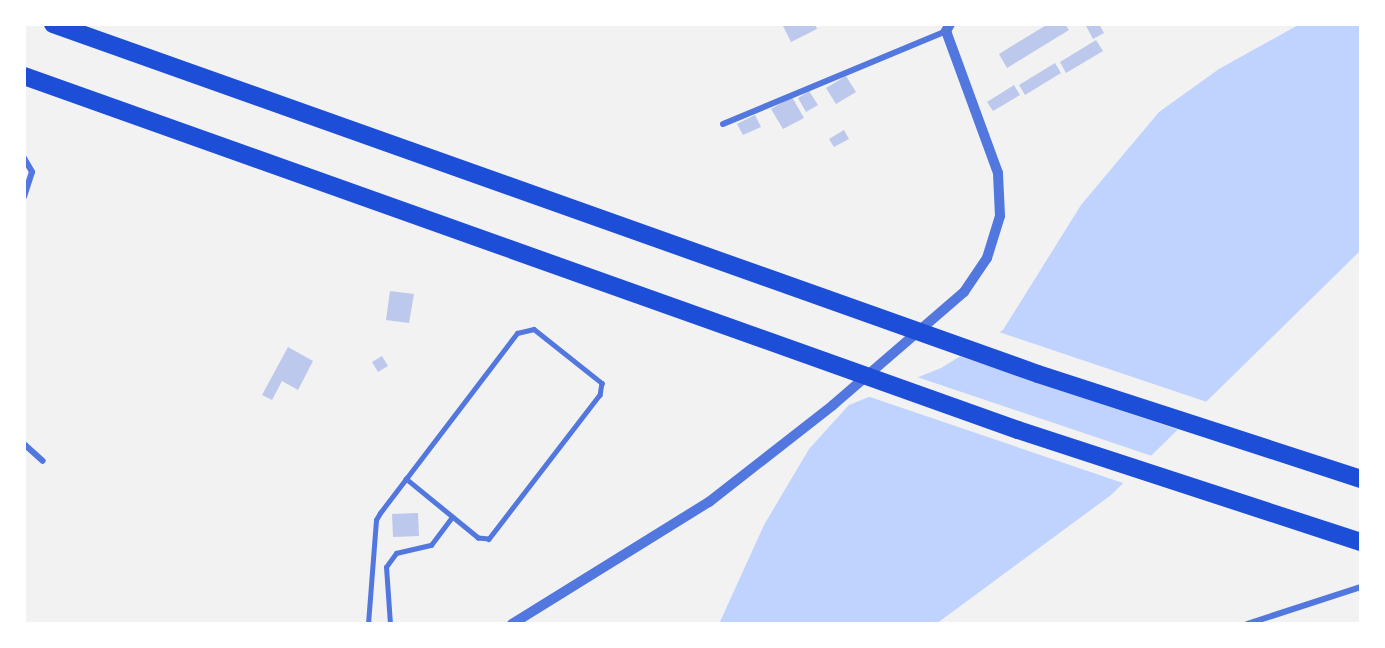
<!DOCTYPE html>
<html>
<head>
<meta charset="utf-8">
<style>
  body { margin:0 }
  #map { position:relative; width:1385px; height:648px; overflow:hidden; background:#f2f2f2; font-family:Overpass,sans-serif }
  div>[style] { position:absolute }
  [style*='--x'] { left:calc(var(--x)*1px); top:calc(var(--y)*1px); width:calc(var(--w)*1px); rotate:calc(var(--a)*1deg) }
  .water>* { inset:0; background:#bfd3fe }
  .pier>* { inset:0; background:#f2f2f2 }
  .building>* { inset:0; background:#bdc9ec }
  .service>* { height:4.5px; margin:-2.25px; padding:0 2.25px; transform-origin:2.25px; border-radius:2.25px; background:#5277de }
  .minor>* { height:6px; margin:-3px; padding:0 3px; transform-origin:3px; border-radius:3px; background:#5277de }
  .tertiary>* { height:10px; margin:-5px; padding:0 5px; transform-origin:5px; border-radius:5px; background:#5277de }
  .motorway>* { height:18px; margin:-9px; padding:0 9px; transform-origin:9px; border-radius:9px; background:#1d4ed8 }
  span { translate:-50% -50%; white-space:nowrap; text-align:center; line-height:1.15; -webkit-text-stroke:5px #fff; paint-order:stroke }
  .frame { position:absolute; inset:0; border:26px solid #fff; pointer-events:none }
</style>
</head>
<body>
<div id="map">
  <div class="water">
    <i style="clip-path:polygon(1300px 24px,1361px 24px,1361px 250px,1111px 495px,936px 624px,719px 624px,764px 525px,809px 449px,849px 405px,941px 368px,1003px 330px,1081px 205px,1159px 112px,1219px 69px)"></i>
  </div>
  <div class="pier">
    <i style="clip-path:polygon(996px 331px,1210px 403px,1182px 431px,956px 355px)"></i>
    <i style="clip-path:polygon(914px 376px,1155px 457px,1126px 484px,864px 395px)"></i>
  </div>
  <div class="building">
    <i style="clip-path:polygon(815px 24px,817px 29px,791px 42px,783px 26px)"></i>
    <i style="clip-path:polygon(1048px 24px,1065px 24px,1069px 30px,1007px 68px,999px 54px)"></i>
    <i style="clip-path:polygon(1085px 24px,1099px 24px,1104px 33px,1093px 39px)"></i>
    <i style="clip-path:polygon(1096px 40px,1103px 51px,1066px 73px,1060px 62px)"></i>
    <i style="clip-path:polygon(1055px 63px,1061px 73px,1025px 95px,1019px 85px)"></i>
    <i style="clip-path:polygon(846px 76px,856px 92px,836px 104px,826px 88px)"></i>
    <i style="clip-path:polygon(1014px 85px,1020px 95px,993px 111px,987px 102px)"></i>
    <i style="clip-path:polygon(809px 91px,818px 105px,806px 112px,798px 98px)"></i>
    <i style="clip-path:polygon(792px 97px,804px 118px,783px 129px,771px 109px)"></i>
    <i style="clip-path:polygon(755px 115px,761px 127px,743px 135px,737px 124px)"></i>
    <i style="clip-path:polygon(844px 130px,849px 139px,834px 147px,829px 139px)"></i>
    <i style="clip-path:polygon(390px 291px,414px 294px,409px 323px,386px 320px)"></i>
    <i style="clip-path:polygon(288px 347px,313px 361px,298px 390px,282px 381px,272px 400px,262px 395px)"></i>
    <i style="clip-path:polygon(382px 356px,388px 366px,378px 372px,372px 362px)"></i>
    <i style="clip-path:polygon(418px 513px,419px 536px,393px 537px,392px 514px)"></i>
  </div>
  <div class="service">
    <i style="--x:368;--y:624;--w:104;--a:-85.6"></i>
    <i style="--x:376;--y:520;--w:8;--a:-60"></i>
    <i style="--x:380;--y:513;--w:226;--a:-52.7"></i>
    <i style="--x:517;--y:333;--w:17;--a:-13"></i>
    <i style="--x:534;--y:329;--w:87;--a:38.5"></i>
    <i style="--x:602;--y:383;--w:12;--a:99"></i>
    <i style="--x:600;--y:395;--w:182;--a:127.6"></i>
    <i style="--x:489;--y:539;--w:11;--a:-175"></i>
    <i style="--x:478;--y:538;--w:93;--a:-140.7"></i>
    <i style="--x:390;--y:624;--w:57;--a:-94"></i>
    <i style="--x:386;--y:567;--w:17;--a:-54"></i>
    <i style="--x:396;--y:553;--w:36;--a:-13"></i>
    <i style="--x:431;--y:545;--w:35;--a:-53"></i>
  </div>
  <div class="minor">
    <i style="--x:723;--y:124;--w:242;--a:-22.6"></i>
    <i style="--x:24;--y:158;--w:16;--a:60"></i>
    <i style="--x:32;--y:172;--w:26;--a:108"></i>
    <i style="--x:24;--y:444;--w:25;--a:42"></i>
    <i style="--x:1247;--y:624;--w:120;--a:-18"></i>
  </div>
  <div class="tertiary">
    <i style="--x:512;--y:624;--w:232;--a:-31.8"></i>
    <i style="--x:709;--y:502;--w:157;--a:-38"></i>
    <i style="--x:833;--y:405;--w:173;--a:-40.8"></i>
    <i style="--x:964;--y:292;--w:41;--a:-55.9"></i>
    <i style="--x:987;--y:258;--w:44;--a:-72.8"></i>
    <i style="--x:1000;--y:216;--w:43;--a:-92.7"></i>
    <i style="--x:998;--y:173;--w:151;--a:-110.1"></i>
    <i style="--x:946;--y:31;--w:8;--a:-60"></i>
  </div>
  <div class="motorway">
    <i style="--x:53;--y:24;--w:1045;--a:19.56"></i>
    <i style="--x:1038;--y:374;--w:340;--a:18"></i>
    <i style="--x:24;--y:76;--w:1055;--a:19.6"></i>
    <i style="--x:1018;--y:430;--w:361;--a:18.1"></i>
  </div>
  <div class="frame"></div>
</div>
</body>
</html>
